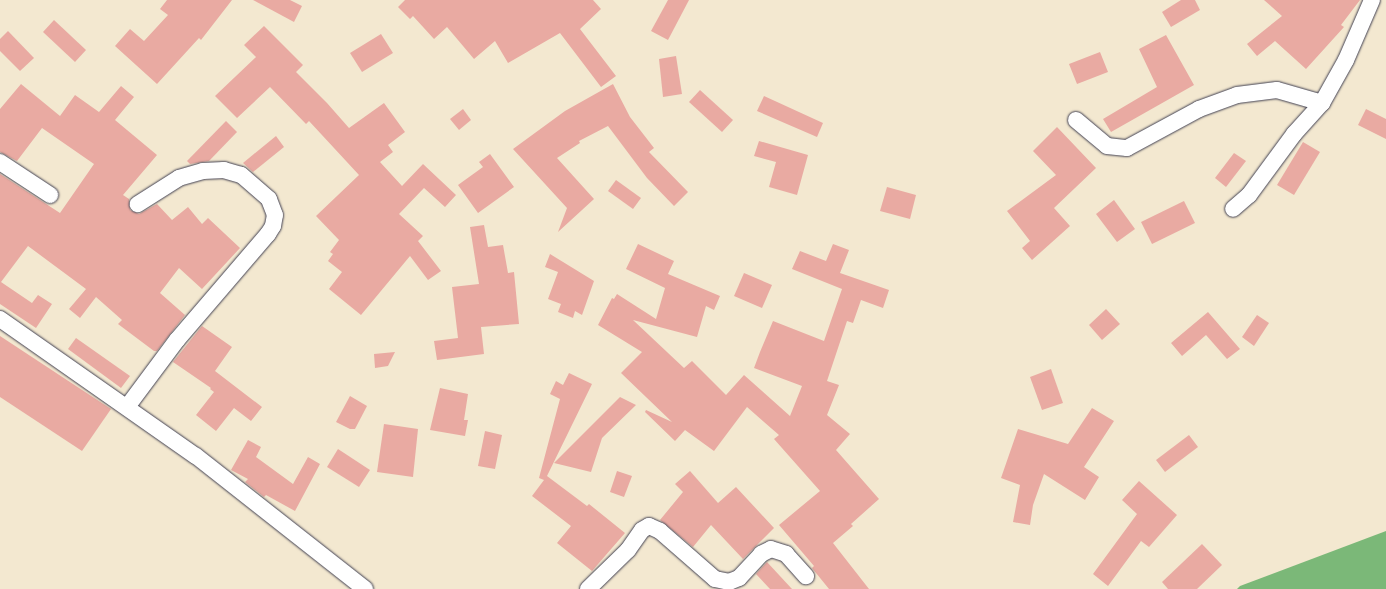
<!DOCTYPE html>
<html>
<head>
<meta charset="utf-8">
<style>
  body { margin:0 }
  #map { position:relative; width:1386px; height:589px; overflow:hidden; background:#f3e8d0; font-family:"Comic Neue",sans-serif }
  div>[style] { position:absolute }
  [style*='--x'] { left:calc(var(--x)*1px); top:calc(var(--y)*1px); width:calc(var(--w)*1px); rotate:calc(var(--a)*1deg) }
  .forest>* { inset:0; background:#7bb878 }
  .building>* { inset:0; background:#e9aaa2 }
  .roads { filter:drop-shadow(0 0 1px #414051) drop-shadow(0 0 1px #414051) }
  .street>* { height:16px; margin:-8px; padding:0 8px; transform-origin:8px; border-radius:8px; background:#fff }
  span { translate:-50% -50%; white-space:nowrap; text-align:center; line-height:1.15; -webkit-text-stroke:4px #fff; paint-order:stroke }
</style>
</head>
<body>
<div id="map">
  <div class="forest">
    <i style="clip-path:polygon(1386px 531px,1386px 589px,1237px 589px,1240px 586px)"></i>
  </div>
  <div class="building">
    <i style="clip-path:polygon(167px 0,232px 0,201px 40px,199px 38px,157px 84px,115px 46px,130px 29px,144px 41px,168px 15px,160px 9px)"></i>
    <i style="clip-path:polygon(253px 0,290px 0,302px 6px,294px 22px)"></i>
    <i style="clip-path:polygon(405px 0,593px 0,601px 9px,580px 29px,616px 76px,601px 87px,560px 33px,508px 63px,495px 41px,474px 59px,447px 27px,434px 39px,413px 16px,410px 19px,398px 7px)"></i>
    <i style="clip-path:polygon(668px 0,689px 0,668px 40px,651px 31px)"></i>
    <i style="clip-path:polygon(1181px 0,1195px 0,1200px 10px,1171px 27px,1162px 12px)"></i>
    <i style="clip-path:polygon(1264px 0,1360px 0,1341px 25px,1344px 27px,1306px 69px,1275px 41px,1257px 56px,1247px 44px,1282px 16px)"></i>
    <i style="clip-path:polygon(54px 20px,86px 50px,75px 62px,43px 32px)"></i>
    <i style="clip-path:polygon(264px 26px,303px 65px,296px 72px,327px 103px,349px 128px,384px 103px,405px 132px,388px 145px,393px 152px,380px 162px,402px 186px,423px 164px,456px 195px,445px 207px,424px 188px,399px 214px,423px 236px,418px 241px,441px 271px,428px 280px,410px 256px,361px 315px,329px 289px,342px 272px,328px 261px,333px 254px,330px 252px,339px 240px,316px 216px,359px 175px,309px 121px,306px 124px,270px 87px,237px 118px,215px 96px,256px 57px,244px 45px)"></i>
    <i style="clip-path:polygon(8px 31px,34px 58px,20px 71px,0 51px,0 39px)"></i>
    <i style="clip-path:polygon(381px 34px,393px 53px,362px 72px,350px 53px)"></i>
    <i style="clip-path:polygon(1166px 35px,1194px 85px,1111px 132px,1103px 119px,1157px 87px,1139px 49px)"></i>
    <i style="clip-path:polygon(1100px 52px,1108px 72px,1077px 84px,1069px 64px)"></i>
    <i style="clip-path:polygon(676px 56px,682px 94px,663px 97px,659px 59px)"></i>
    <i style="clip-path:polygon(21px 84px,60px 116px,75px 95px,99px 112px,121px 86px,134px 97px,115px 120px,157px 155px,123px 195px,129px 199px,130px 210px,139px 214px,157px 204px,172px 220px,188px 207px,202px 224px,208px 218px,240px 248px,202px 289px,179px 268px,160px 293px,185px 315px,157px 351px,154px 351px,118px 324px,122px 320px,96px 297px,80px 318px,69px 309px,86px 289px,28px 246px,1px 282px,32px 303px,38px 295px,52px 304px,36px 328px,0 304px,0 174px,60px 213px,94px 164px,42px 128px,17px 161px,0 152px,0 109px)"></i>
    <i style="clip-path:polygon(613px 84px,630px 117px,654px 148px,649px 152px,688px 192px,674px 206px,647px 178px,608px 126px,579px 141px,580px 143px,557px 158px,594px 199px,558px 232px,567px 208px,513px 149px,565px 111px)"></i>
    <i style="clip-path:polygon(700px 90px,733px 120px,722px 132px,689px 102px)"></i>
    <i style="clip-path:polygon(764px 96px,823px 123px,817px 137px,757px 111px)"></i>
    <i style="clip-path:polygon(463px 109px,471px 120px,459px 130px,450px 119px)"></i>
    <i style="clip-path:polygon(1366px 109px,1386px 119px,1386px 139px,1358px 125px)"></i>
    <i style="clip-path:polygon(226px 121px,237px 132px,209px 161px,190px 164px,187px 161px)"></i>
    <i style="clip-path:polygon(1057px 127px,1096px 168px,1054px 208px,1070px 226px,1032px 260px,1022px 248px,1030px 241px,1007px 211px,1056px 175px,1033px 151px)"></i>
    <i style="clip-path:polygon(276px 136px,284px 147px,253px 172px,243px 163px)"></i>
    <i style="clip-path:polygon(759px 141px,808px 155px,797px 195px,769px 187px,776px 162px,754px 156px)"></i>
    <i style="clip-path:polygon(1303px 142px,1320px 152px,1294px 195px,1277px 185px)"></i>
    <i style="clip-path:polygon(1234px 153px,1246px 161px,1226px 187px,1215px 178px)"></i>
    <i style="clip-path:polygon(490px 154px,514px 187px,478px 213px,458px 185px,483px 167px,479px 162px)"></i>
    <i style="clip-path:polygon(616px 180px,641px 198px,633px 209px,608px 191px)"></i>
    <i style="clip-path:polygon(887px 187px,916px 195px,910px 219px,880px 211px)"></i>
    <i style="clip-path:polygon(1114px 200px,1135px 229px,1117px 242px,1096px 214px)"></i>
    <i style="clip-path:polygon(1184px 201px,1195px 223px,1152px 244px,1141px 222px)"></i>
    <i style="clip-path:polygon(484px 225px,488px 247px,503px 245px,508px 273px,514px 272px,519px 324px,481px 327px,484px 354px,437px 360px,434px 341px,458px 338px,452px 287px,479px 284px,470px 227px)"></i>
    <i style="clip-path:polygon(638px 244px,674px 261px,668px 274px,720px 296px,714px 310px,706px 306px,697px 337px,633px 320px,684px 368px,692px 361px,726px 395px,744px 375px,790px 416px,802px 386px,754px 368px,760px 352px,773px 321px,824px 341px,842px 289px,792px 269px,800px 251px,826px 261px,833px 244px,849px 250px,840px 273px,889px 290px,883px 308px,861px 300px,853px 323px,847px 321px,827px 381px,839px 385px,827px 415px,850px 434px,836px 450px,879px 499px,851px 524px,853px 526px,833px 543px,869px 589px,829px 589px,812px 568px,814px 566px,779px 525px,820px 491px,774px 439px,779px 435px,747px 407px,714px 451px,685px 430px,675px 441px,645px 412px,646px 410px,672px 422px,621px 373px,642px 352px,598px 325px,612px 298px,614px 299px,617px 294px,656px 319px,665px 288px,626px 269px)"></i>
    <i style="clip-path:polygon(550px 254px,594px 281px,582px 315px,575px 311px,573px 318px,558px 312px,561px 304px,548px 299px,558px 272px,545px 267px)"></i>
    <i style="clip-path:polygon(744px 273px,772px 285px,762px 308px,734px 296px)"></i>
    <i style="clip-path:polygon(1106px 309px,1120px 324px,1102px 340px,1089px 325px)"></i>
    <i style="clip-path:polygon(1208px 312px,1240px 349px,1227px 359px,1206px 335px,1182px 356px,1171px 343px)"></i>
    <i style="clip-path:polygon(1257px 315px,1269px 323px,1254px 346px,1242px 337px)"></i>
    <i style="clip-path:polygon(202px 326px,232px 347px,215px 371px,262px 407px,251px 421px,234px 408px,216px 431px,196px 415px,214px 392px,210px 389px,211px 388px,173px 362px)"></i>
    <i style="clip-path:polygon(0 336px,111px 409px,82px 451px,0 397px)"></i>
    <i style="clip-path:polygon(76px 338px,130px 376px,121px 388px,68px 349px)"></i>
    <i style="clip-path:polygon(395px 352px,388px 366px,375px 368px,374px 354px)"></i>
    <i style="clip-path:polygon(1051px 369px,1063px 403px,1042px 410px,1030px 377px)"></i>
    <i style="clip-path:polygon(569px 373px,592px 384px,547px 476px,587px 506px,589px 504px,625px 533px,592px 571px,557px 543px,571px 526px,532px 496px,544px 480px,539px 478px,560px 399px,550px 394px,556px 381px,563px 385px)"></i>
    <i style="clip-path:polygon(440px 388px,468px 394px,464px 420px,468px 420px,465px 436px,430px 430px)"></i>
    <i style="clip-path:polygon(350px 396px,367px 406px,355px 429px,350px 429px,336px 422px)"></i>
    <i style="clip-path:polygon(620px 397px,636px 405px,602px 438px,591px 472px,554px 463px)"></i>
    <i style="clip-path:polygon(1092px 408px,1114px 421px,1084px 467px,1099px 477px,1085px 500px,1044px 474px,1033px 505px,1030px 525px,1013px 522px,1020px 485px,1001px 478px,1018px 429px,1068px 444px)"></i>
    <i style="clip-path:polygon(384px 424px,418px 429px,413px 477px,377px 472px)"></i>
    <i style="clip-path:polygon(485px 431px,502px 435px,495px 469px,478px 466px)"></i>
    <i style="clip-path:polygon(1189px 435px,1198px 447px,1165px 472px,1156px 460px)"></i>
    <i style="clip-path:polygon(248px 440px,261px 447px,256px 457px,293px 484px,308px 457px,320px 464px,295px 511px,266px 495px,264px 497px,245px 482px,248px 479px,231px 470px)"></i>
    <i style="clip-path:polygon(338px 449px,370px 470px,359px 487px,327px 467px)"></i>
    <i style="clip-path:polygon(617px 471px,632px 476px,624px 497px,610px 492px)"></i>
    <i style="clip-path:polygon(690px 471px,718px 503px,736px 487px,774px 528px,743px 559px,711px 525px,693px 547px,660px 520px,683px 492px,675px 484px)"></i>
    <i style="clip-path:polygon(1139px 481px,1177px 515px,1149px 547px,1141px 541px,1108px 586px,1093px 574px,1137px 514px,1122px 500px)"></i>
    <i style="clip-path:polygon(1202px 544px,1222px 565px,1197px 589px,1168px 589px,1162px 582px)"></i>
    <i style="clip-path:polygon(767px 562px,792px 589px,770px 589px,756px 574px)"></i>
  </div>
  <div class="roads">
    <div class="street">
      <i style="--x:1322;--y:103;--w:49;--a:-60.8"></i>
      <i style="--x:1346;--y:60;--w:65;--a:-66.6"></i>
      <i style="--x:1076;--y:120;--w:40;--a:40"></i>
      <i style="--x:1107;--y:146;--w:20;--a:6"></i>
      <i style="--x:1127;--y:148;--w:82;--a:-28.4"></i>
      <i style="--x:1199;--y:109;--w:40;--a:-20.2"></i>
      <i style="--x:1237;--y:95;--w:40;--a:-7.1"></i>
      <i style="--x:1277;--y:90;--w:47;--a:16.1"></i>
      <i style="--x:1322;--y:103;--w:42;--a:132.1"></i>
      <i style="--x:1294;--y:134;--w:76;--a:126.4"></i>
      <i style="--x:1249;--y:195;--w:21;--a:139"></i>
      <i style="--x:0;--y:162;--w:60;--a:33.4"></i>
      <i style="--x:0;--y:319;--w:239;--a:35"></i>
      <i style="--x:196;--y:456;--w:215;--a:38.2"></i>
      <i style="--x:127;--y:407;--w:84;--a:-53.3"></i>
      <i style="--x:177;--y:340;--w:140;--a:-49.4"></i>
      <i style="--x:268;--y:234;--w:9;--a:-58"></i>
      <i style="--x:273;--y:226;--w:11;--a:-80"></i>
      <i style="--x:275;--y:215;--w:17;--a:-111"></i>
      <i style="--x:269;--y:199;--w:37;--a:-139"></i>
      <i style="--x:241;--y:175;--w:18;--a:-164"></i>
      <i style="--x:224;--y:170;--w:21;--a:177"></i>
      <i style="--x:203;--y:171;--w:25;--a:164"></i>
      <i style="--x:179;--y:178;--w:49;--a:147.6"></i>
      <i style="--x:588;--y:589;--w:56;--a:-44.3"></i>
      <i style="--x:628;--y:550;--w:24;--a:-55"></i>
      <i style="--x:642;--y:530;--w:8;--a:-30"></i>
      <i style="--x:649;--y:526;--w:12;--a:24"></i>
      <i style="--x:660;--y:531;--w:73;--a:41.1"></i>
      <i style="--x:715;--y:579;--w:14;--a:12"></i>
      <i style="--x:729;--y:582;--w:11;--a:-22"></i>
      <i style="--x:739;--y:578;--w:33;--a:-47"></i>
      <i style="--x:761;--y:554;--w:11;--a:-27"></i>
      <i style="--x:771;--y:549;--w:16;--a:18"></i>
      <i style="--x:786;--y:554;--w:30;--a:48"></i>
    </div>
  </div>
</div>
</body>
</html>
